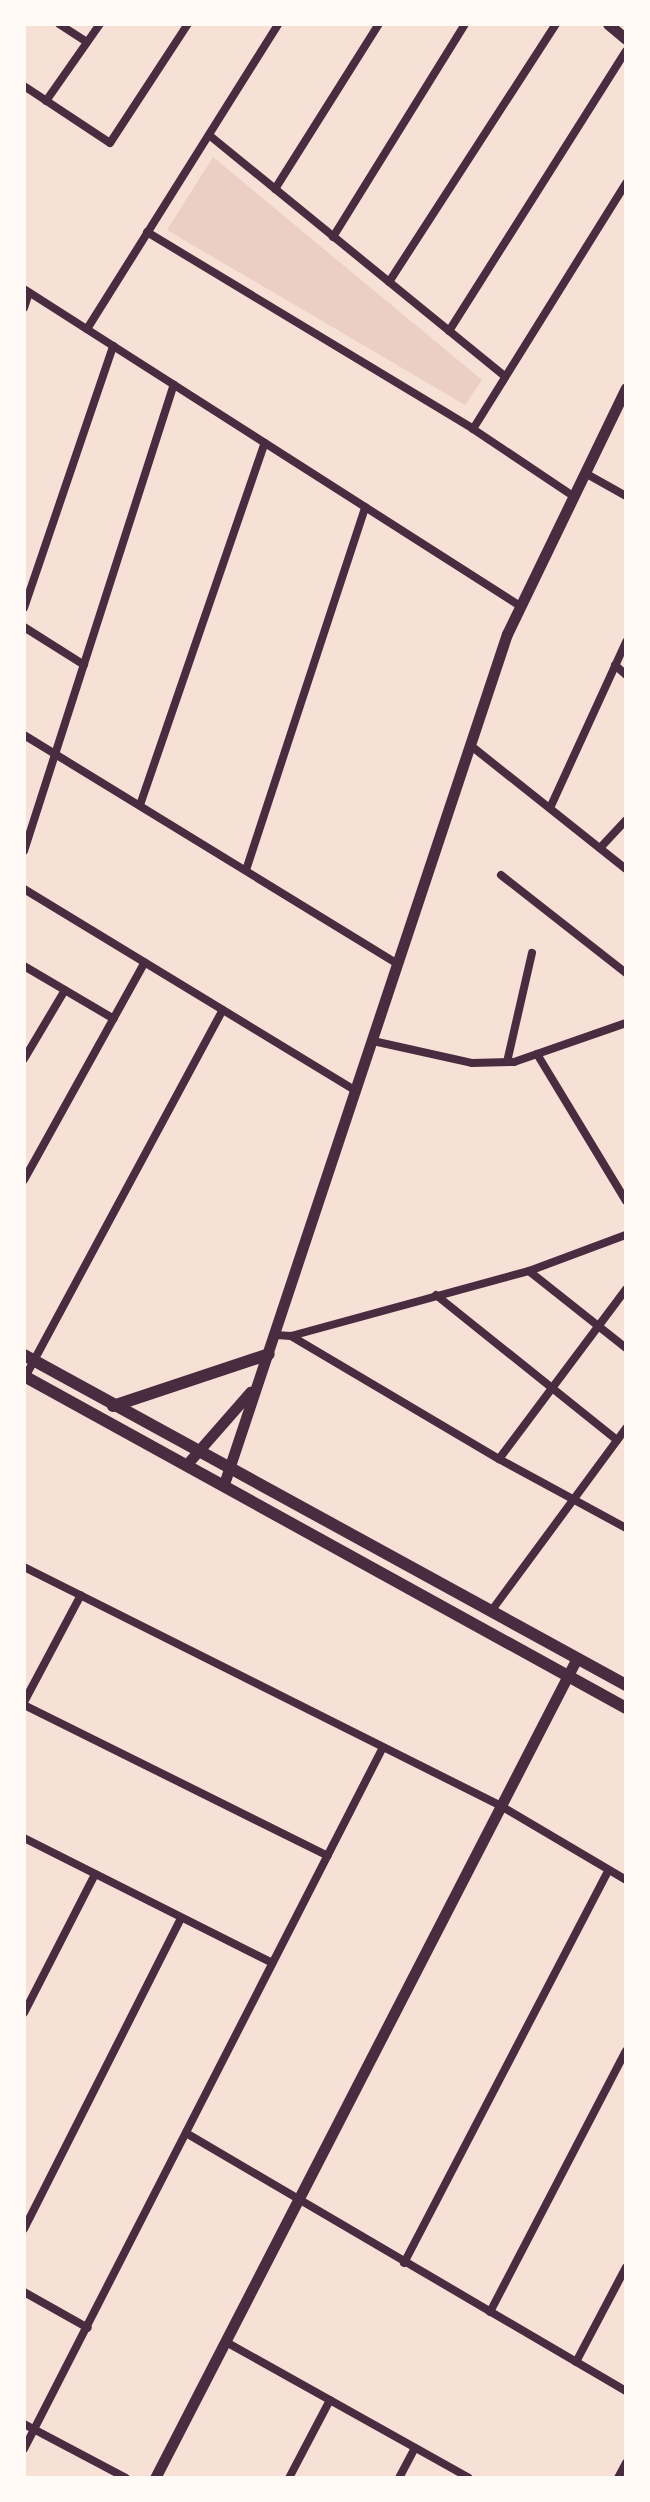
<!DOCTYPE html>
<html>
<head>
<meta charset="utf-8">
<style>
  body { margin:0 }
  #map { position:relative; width:650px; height:2502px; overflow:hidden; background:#f7e1d7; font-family:Rubik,sans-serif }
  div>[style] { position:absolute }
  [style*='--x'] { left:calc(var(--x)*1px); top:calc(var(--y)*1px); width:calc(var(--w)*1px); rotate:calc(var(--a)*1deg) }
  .green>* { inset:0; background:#ebcfc5 }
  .minor>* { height:8px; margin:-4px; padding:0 4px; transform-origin:4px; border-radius:4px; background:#4a2c40 }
  .tertiary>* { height:11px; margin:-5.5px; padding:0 5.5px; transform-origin:5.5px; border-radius:5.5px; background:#4a2c40 }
  .secondary>* { height:12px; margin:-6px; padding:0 6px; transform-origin:6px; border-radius:6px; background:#4a2c40 }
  span { translate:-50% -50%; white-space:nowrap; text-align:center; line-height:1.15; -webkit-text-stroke:7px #fffaf5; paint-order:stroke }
  .frame { position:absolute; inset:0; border:26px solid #fffaf5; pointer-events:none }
</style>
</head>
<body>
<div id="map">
  <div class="green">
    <i style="clip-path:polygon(213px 157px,482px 380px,465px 405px,167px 230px)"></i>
  </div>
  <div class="minor">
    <i style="--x:59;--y:24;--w:33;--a:33"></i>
    <i style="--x:24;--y:86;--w:103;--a:33.5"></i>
    <i style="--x:110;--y:143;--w:142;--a:-56.8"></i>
    <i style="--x:46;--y:101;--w:94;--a:-55"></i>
    <i style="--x:209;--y:135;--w:380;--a:39.2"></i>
    <i style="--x:275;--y:189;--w:195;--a:-57.8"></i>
    <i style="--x:147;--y:232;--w:381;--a:31.1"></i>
    <i style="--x:473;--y:429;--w:120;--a:33.8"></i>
    <i style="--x:333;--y:237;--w:251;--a:-58.2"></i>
    <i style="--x:389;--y:282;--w:307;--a:-57.1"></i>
    <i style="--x:24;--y:289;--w:589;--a:32.58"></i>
    <i style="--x:24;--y:308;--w:16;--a:-72"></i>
    <i style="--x:87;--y:329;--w:360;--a:-57.9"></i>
    <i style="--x:449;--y:331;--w:331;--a:-57.7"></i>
    <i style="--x:473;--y:429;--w:290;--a:-58.1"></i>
    <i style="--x:585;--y:473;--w:47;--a:29.3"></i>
    <i style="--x:24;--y:608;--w:277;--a:-71.2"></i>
    <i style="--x:24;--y:627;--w:71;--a:32.3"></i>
    <i style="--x:615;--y:665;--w:15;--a:42"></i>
    <i style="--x:24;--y:735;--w:439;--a:31.5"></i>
    <i style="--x:470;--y:745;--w:199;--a:38.5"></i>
    <i style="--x:140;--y:805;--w:383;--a:-71"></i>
    <i style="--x:550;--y:808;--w:183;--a:-65.4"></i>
    <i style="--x:600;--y:848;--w:38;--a:-47"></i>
    <i style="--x:24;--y:851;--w:490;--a:-72.2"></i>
    <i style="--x:246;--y:870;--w:382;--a:-71.8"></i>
    <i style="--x:501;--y:875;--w:159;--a:38.1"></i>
    <i style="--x:24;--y:889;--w:389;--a:31.3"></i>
    <i style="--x:24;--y:966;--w:104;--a:30.5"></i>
    <i style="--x:373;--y:1041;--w:101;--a:12.5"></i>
    <i style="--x:472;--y:1063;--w:42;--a:-1.4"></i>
    <i style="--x:514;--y:1062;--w:119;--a:-19.2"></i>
    <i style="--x:537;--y:1054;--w:172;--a:58.8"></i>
    <i style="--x:24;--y:1059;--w:80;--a:-59.3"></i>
    <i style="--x:507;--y:1062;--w:112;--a:-77.1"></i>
    <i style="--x:24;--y:1180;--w:249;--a:-61"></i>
    <i style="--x:529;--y:1271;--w:124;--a:38.4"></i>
    <i style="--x:436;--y:1295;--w:232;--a:38.7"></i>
    <i style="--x:276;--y:1335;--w:15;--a:4"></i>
    <i style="--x:291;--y:1336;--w:247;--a:-15.3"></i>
    <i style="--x:529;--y:1271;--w:103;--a:-20.4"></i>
    <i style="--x:291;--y:1336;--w:242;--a:30.6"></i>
    <i style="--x:499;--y:1459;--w:145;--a:28.5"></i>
    <i style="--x:24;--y:1379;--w:419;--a:-61.7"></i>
    <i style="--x:499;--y:1459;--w:212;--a:-53.2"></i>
    <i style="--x:24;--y:1567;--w:534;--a:26.61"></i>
    <i style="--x:501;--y:1806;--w:145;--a:30.6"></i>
    <i style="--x:492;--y:1610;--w:226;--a:-53.6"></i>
    <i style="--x:24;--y:1702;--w:121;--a:-62"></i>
    <i style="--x:24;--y:1705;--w:339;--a:26.4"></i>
    <i style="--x:24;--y:1838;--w:278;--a:26.7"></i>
    <i style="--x:24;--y:2013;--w:156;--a:-62.9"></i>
    <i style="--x:186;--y:2133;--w:510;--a:30.39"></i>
    <i style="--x:24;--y:2229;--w:348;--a:-63.2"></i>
    <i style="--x:404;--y:2263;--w:443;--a:-62.5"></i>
    <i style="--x:24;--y:2292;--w:73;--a:29.4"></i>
    <i style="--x:490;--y:2312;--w:294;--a:-62.5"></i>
    <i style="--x:226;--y:2342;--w:278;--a:29.2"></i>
    <i style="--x:576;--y:2362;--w:107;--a:-62.2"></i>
    <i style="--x:24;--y:2424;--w:115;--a:27.9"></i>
    <i style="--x:24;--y:2449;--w:788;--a:-62.91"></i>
    <i style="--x:289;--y:2478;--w:88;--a:-62.3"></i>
    <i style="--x:399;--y:2478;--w:34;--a:-62"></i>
    <i style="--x:618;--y:2478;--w:17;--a:-62"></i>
  </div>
  <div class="tertiary">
    <i style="--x:608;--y:24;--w:23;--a:40"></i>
    <i style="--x:187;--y:1464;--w:96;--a:-48.8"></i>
    <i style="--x:224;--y:1484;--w:896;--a:-71.59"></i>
    <i style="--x:507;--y:634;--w:273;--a:-64.2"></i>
    <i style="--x:155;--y:2478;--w:922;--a:-62.77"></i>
  </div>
  <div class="secondary">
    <i style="--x:24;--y:1355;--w:687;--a:28.73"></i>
    <i style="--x:24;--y:1376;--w:687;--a:28.88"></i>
    <i style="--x:113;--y:1406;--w:164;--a:-18.4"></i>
  </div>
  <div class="frame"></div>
</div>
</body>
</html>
